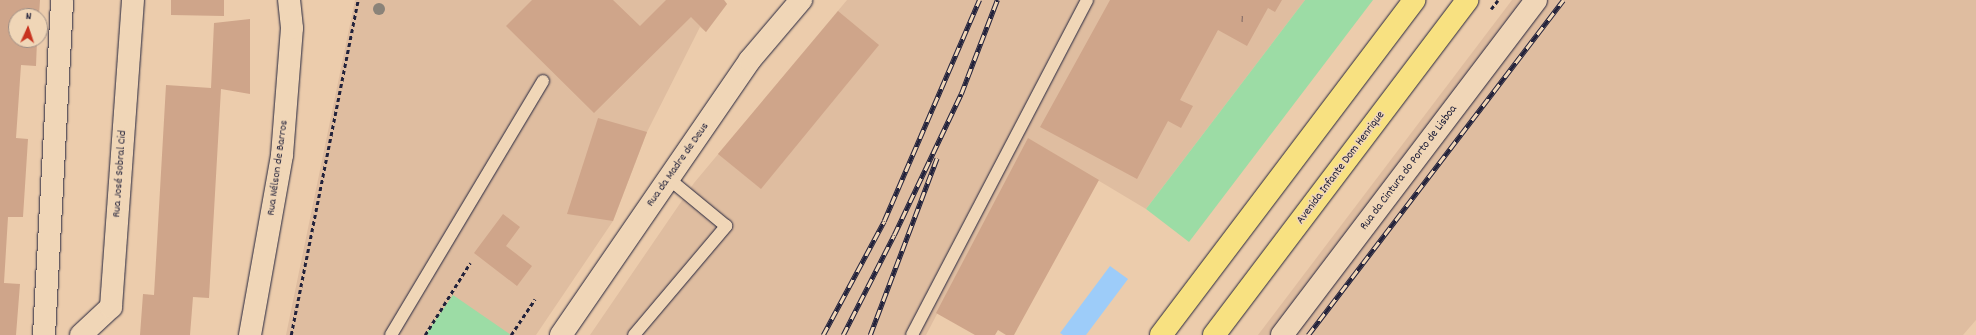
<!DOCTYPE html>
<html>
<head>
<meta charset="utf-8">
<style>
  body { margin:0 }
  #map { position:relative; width:1976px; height:335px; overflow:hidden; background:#ecccac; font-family:Dekko,sans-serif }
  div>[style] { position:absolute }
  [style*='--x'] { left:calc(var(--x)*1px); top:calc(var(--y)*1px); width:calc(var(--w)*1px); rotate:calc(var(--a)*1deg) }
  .built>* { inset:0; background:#dfbda0 }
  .green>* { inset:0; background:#9cdca5 }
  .water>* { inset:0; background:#9dccf9 }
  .building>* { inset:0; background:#cfa58a }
  .path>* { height:2.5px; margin-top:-1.25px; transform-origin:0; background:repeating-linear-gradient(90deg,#22223b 0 4px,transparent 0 7px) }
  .roads { filter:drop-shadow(0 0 1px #22223b) drop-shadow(0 0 1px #22223b) }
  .service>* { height:12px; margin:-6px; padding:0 6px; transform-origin:6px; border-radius:6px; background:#f0d6b7 }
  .minor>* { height:22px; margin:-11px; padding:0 11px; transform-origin:11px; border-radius:11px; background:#f0d6b7 }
  .tertiary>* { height:22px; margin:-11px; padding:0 11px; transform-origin:11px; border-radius:11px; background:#f0d6b7 }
  .primary>* { height:22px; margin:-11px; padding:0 11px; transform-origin:11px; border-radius:11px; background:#f8e181 }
  .rail>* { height:4.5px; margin-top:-2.25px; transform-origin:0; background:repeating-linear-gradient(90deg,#f0d6b7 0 9px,#22223b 0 18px); box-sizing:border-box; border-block:1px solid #22223b }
  .trees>* { width:12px; height:12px; margin:-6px; border-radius:50%; background:#8a8379 }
  span { translate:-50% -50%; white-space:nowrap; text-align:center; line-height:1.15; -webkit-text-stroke:3px #f0d6b7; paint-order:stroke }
  .number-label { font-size:10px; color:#4d434f }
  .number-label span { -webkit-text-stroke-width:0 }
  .street-label { font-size:12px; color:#22223b }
  .north { position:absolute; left:8px; top:8px; width:40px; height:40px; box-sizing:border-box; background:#f0d6b7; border:1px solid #9e8e85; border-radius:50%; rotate:3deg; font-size:11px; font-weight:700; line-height:16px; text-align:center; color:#22223b }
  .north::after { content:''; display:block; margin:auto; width:14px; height:18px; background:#c8321e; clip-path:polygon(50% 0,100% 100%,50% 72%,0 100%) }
</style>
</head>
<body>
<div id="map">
  <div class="built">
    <i style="clip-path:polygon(355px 0,724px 0,727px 4px,706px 32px,700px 27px,647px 132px,613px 221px,536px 335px,286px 335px)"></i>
    <i style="clip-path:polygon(847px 0,1305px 0,1146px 209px,1029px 139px,926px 335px,590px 335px,694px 183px)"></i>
    <i style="clip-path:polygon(1512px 0,1976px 0,1976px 320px,1963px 335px,1258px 335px)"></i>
  </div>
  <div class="green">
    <i style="clip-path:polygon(1305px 0,1373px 0,1189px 242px,1146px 209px)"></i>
    <i style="clip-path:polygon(453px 295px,511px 335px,425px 335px)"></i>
  </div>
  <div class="water">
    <i style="clip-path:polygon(1110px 266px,1128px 279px,1086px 335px,1063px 335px,1060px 333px)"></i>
  </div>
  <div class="building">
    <i style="clip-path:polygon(0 0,40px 0,39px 16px,16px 16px,16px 40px,37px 40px,36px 66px,21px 65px,16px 138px,28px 139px,23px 217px,8px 217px,4px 283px,20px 284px,16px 335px,0 335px)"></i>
    <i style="clip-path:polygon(171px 0,224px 0,224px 16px,171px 15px)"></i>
    <i style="clip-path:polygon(532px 0,613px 0,640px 26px,666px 0,724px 0,727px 4px,706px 32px,691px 17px,594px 113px,506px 26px)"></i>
    <i style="clip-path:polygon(1110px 0,1282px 0,1275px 12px,1268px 8px,1247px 46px,1218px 30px,1180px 100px,1193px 106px,1181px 128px,1168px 121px,1137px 179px,1040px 127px)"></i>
    <i style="clip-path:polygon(838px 11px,879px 45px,761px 189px,718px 154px)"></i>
    <i style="clip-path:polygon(250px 19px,250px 94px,221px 89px,209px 298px,193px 297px,190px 335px,140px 335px,143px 294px,154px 295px,166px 85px,211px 88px,214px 23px)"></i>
    <i style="clip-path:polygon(598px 118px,647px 132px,613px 221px,567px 214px)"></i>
    <i style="clip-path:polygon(1028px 138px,1099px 180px,1014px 335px,1006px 335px,998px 330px,995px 335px,975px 335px,936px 313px)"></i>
    <i style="clip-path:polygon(503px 214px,520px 227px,506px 246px,532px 266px,517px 286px,474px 253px)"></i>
  </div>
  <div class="path">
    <i style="--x:1491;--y:9;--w:11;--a:-52"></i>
    <i style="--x:291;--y:335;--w:342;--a:-78.7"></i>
    <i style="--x:425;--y:335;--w:85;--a:-58"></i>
    <i style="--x:511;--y:335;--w:43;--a:-56.3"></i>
  </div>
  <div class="roads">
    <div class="service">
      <i style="--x:391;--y:335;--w:296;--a:-59.1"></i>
      <i style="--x:634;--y:335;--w:143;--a:-49.8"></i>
      <i style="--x:726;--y:226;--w:74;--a:-140.5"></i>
      <i style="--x:912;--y:335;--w:378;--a:-62.4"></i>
    </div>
    <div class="minor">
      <i style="--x:44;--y:335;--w:335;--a:-86.9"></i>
      <i style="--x:81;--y:335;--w:41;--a:-43"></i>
      <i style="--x:111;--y:307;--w:308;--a:-85.9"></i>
      <i style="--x:1282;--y:335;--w:420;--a:-52.8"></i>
    </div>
    <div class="tertiary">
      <i style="--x:250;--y:335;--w:183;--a:-79.9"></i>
      <i style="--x:282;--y:155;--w:127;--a:-85.5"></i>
      <i style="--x:292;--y:28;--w:28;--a:-96"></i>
      <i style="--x:561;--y:335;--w:334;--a:-55.5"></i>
      <i style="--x:750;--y:60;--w:79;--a:-49.6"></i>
    </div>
    <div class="primary">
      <i style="--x:1161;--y:335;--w:420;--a:-52.9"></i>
      <i style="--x:1214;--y:335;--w:420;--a:-52.9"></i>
    </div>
  </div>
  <div class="rail">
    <i style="--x:823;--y:335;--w:129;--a:-61.8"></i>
    <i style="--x:884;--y:221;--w:241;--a:-66.7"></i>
    <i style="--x:843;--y:335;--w:112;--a:-63"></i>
    <i style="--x:894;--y:235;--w:156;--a:-64.6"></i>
    <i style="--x:961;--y:94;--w:101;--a:-69"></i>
    <i style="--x:870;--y:335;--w:189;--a:-69.3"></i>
    <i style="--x:1308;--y:335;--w:421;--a:-52.7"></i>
  </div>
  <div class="trees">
    <i style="left:379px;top:9px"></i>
  </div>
  <div class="number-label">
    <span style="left:1242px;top:21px">1</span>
  </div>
  <div class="street-label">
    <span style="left:678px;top:165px;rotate:-55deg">Rua da Madre de Deus</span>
    <span style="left:278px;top:168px;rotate:-82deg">Rua Nélson de Barros</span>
    <span style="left:1341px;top:168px;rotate:-53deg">Avenida Infante Dom Henrique</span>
    <span style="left:1409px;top:168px;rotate:-53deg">Rua da Cintura do Porto de Lisboa</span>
    <span style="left:120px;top:174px;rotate:-86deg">Rua José Sobral Cid</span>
  </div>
  <div class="north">N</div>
</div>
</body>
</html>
